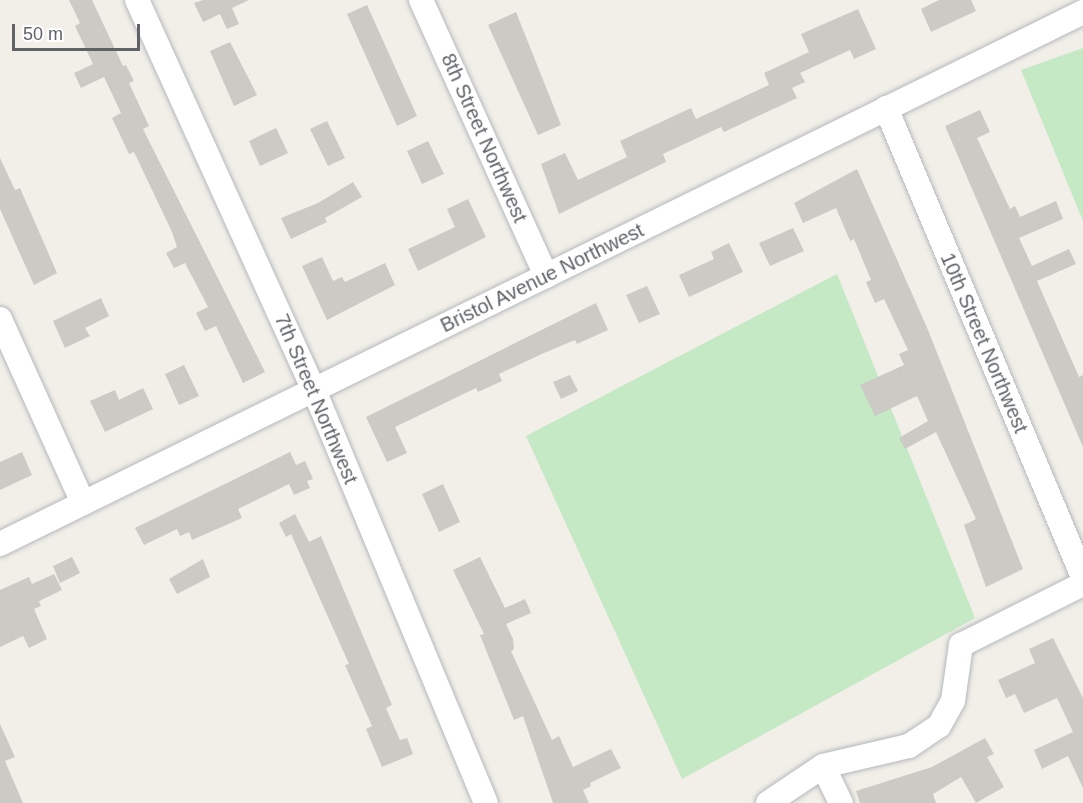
<!DOCTYPE html>
<html>
<head>
<meta charset="utf-8">
<style>
  body { margin:0 }
  #map { position:relative; width:1083px; height:803px; overflow:hidden; background:#f1efe8; font-family:Arial,sans-serif }
  div>[style] { position:absolute }
  [style*='--x'] { left:calc(var(--x)*1px); top:calc(var(--y)*1px); width:calc(var(--w)*1px); rotate:calc(var(--a)*1deg) }
  .green>* { inset:0; background:#c5e8c5 }
  .building>* { inset:0; background:#cccac5 }
  .roads { filter:drop-shadow(0 0 2px #b5b8bc) drop-shadow(0 0 2px #b5b8bc) }
  .minor>* { height:24px; margin:-12px; padding:0 12px; transform-origin:12px; border-radius:12px; background:#fff }
  span { translate:-50% -50%; white-space:nowrap; text-align:center; line-height:1.15; -webkit-text-stroke:5px #fff; paint-order:stroke }
  .street-label { font-size:20px; color:#5f6368 }
  .scale { position:absolute; left:12px; top:24px; width:128px; height:27px; box-sizing:border-box; border:3px solid #5f6368; border-top:0; padding-left:8px; font-size:18px; line-height:21px; white-space:nowrap; color:#5f6368; -webkit-text-stroke:4px #fff; paint-order:stroke }
</style>
</head>
<body>
<div id="map">
  <div class="green">
    <i style="clip-path:polygon(1083px 48px,1083px 221px,1021px 70px)"></i>
    <i style="clip-path:polygon(837px 274px,975px 618px,682px 779px,526px 436px)"></i>
  </div>
  <div class="building">
    <i style="clip-path:polygon(69px 0,92px 0,123px 66px,126px 65px,134px 81px,129px 83px,149px 126px,143px 129px,265px 372px,243px 383px,216px 326px,205px 331px,196px 313px,208px 307px,185px 263px,174px 268px,166px 253px,177px 247px,172px 232px,134px 152px,129px 154px,112px 118px,121px 113px,104px 77px,81px 88px,74px 73px,93px 64px,75px 26px,80px 23px)"></i>
    <i style="clip-path:polygon(203px 0,249px 0,232px 8px,239px 24px,227px 29px,220px 14px,203px 22px,194px 3px)"></i>
    <i style="clip-path:polygon(939px 0,971px 0,976px 11px,931px 32px,921px 9px)"></i>
    <i style="clip-path:polygon(367px 5px,417px 116px,397px 126px,347px 14px)"></i>
    <i style="clip-path:polygon(858px 9px,876px 49px,854px 59px,850px 50px,800px 73px,805px 82px,792px 88px,797px 98px,724px 132px,721px 127px,663px 154px,666px 162px,559px 214px,541px 164px,565px 153px,578px 180px,627px 157px,620px 141px,691px 108px,696px 119px,769px 85px,764px 73px,809px 52px,801px 34px)"></i>
    <i style="clip-path:polygon(516px 12px,561px 125px,538px 135px,488px 25px)"></i>
    <i style="clip-path:polygon(230px 42px,257px 95px,234px 106px,210px 51px)"></i>
    <i style="clip-path:polygon(980px 110px,990px 132px,977px 138px,1010px 209px,1015px 206px,1020px 217px,1056px 201px,1063px 219px,1019px 238px,1032px 266px,1069px 249px,1076px 264px,1037px 281px,1079px 377px,1083px 375px,1083px 447px,945px 126px)"></i>
    <i style="clip-path:polygon(327px 121px,345px 158px,328px 166px,310px 129px)"></i>
    <i style="clip-path:polygon(276px 128px,288px 153px,260px 166px,249px 141px)"></i>
    <i style="clip-path:polygon(428px 141px,444px 174px,422px 184px,407px 151px)"></i>
    <i style="clip-path:polygon(0 158px,15px 190px,20px 188px,57px 273px,34px 285px,0 209px)"></i>
    <i style="clip-path:polygon(857px 169px,928px 330px,1023px 569px,986px 587px,964px 525px,976px 519px,936px 432px,905px 449px,899px 438px,928px 421px,917px 396px,875px 416px,860px 385px,904px 365px,899px 354px,908px 350px,884px 299px,875px 303px,866px 282px,871px 280px,854px 239px,850px 241px,836px 208px,803px 223px,794px 203px)"></i>
    <i style="clip-path:polygon(353px 182px,362px 197px,325px 218px,327px 222px,291px 239px,281px 218px,318px 203px)"></i>
    <i style="clip-path:polygon(468px 199px,486px 237px,418px 271px,408px 249px,455px 227px,447px 209px)"></i>
    <i style="clip-path:polygon(793px 228px,804px 251px,770px 266px,759px 243px)"></i>
    <i style="clip-path:polygon(729px 243px,743px 272px,689px 297px,679px 275px,714px 259px,711px 252px)"></i>
    <i style="clip-path:polygon(322px 257px,333px 281px,342px 277px,345px 282px,385px 263px,395px 285px,327px 320px,302px 266px)"></i>
    <i style="clip-path:polygon(647px 286px,660px 314px,639px 323px,626px 295px)"></i>
    <i style="clip-path:polygon(101px 298px,109px 316px,85px 328px,90px 336px,65px 348px,53px 321px)"></i>
    <i style="clip-path:polygon(596px 303px,608px 330px,577px 344px,575px 340px,544px 353px,499px 374px,502px 381px,478px 392px,476px 388px,395px 427px,407px 453px,387px 462px,366px 417px)"></i>
    <i style="clip-path:polygon(184px 365px,199px 396px,179px 405px,165px 374px)"></i>
    <i style="clip-path:polygon(570px 375px,578px 391px,561px 399px,553px 382px)"></i>
    <i style="clip-path:polygon(143px 388px,153px 409px,105px 432px,90px 401px,115px 390px,119px 400px)"></i>
    <i style="clip-path:polygon(22px 452px,32px 475px,0 490px,0 462px)"></i>
    <i style="clip-path:polygon(290px 452px,296px 465px,305px 461px,313px 479px,307px 481px,310px 488px,294px 495px,289px 484px,238px 509px,242px 518px,192px 540px,189px 532px,180px 536px,177px 529px,144px 545px,135px 528px)"></i>
    <i style="clip-path:polygon(443px 484px,460px 522px,439px 532px,422px 494px)"></i>
    <i style="clip-path:polygon(295px 514px,309px 542px,321px 536px,392px 705px,386px 708px,400px 740px,407px 738px,413px 754px,382px 767px,366px 729px,372px 726px,345px 665px,349px 664px,291px 534px,286px 537px,279px 523px)"></i>
    <i style="clip-path:polygon(72px 557px,80px 573px,60px 583px,53px 566px)"></i>
    <i style="clip-path:polygon(480px 557px,505px 608px,525px 599px,531px 613px,506px 624px,513px 639px,514px 649px,511px 651px,552px 740px,559px 736px,573px 767px,611px 749px,621px 768px,590px 783px,591px 786px,583px 790px,589px 803px,553px 803px,523px 716px,514px 720px,480px 635px,484px 634px,453px 570px)"></i>
    <i style="clip-path:polygon(203px 559px,210px 577px,177px 594px,169px 579px)"></i>
    <i style="clip-path:polygon(54px 574px,62px 590px,39px 601px,41px 606px,34px 609px,47px 639px,29px 648px,23px 636px,0 647px,0 590px,29px 577px,32px 584px)"></i>
    <i style="clip-path:polygon(1053px 638px,1083px 698px,1083px 788px,1068px 756px,1042px 769px,1034px 750px,1073px 732px,1057px 698px,1024px 713px,1015px 694px,1006px 698px,998px 680px,1035px 663px,1029px 649px)"></i>
    <i style="clip-path:polygon(0 724px,15px 757px,5px 761px,23px 803px,0 803px)"></i>
    <i style="clip-path:polygon(985px 738px,994px 754px,987px 757px,1004px 787px,976px 803px,961px 777px,933px 794px,936px 803px,860px 803px,856px 791px,932px 767px)"></i>
  </div>
  <div class="roads">
    <div class="minor">
      <i style="--x:137;--y:0;--w:428;--a:65.6"></i>
      <i style="--x:314;--y:390;--w:447;--a:67.4"></i>
      <i style="--x:421;--y:0;--w:303;--a:65.6"></i>
      <i style="--x:886;--y:108;--w:509;--a:67.22"></i>
      <i style="--x:0;--y:319;--w:202;--a:65.7"></i>
      <i style="--x:0;--y:544;--w:1207;--a:-26.16"></i>
      <i style="--x:823;--y:766;--w:41;--a:64.1"></i>
      <i style="--x:768;--y:803;--w:66;--a:-33.9"></i>
      <i style="--x:823;--y:766;--w:88;--a:-13.1"></i>
      <i style="--x:909;--y:746;--w:36;--a:-34"></i>
      <i style="--x:939;--y:726;--w:29;--a:-61"></i>
      <i style="--x:953;--y:701;--w:57;--a:-81.9"></i>
      <i style="--x:961;--y:645;--w:136;--a:-26.6"></i>
    </div>
  </div>
  <div class="street-label">
    <span style="left:484px;top:138px;rotate:66deg">8th Street Northwest</span>
    <span style="left:542px;top:278px;rotate:-26deg">Bristol Avenue Northwest</span>
    <span style="left:984px;top:343px;rotate:67deg">10th Street Northwest</span>
    <span style="left:316px;top:399px;rotate:67deg">7th Street Northwest</span>
  </div>
  <div class="scale">50 m</div>
</div>
</body>
</html>
